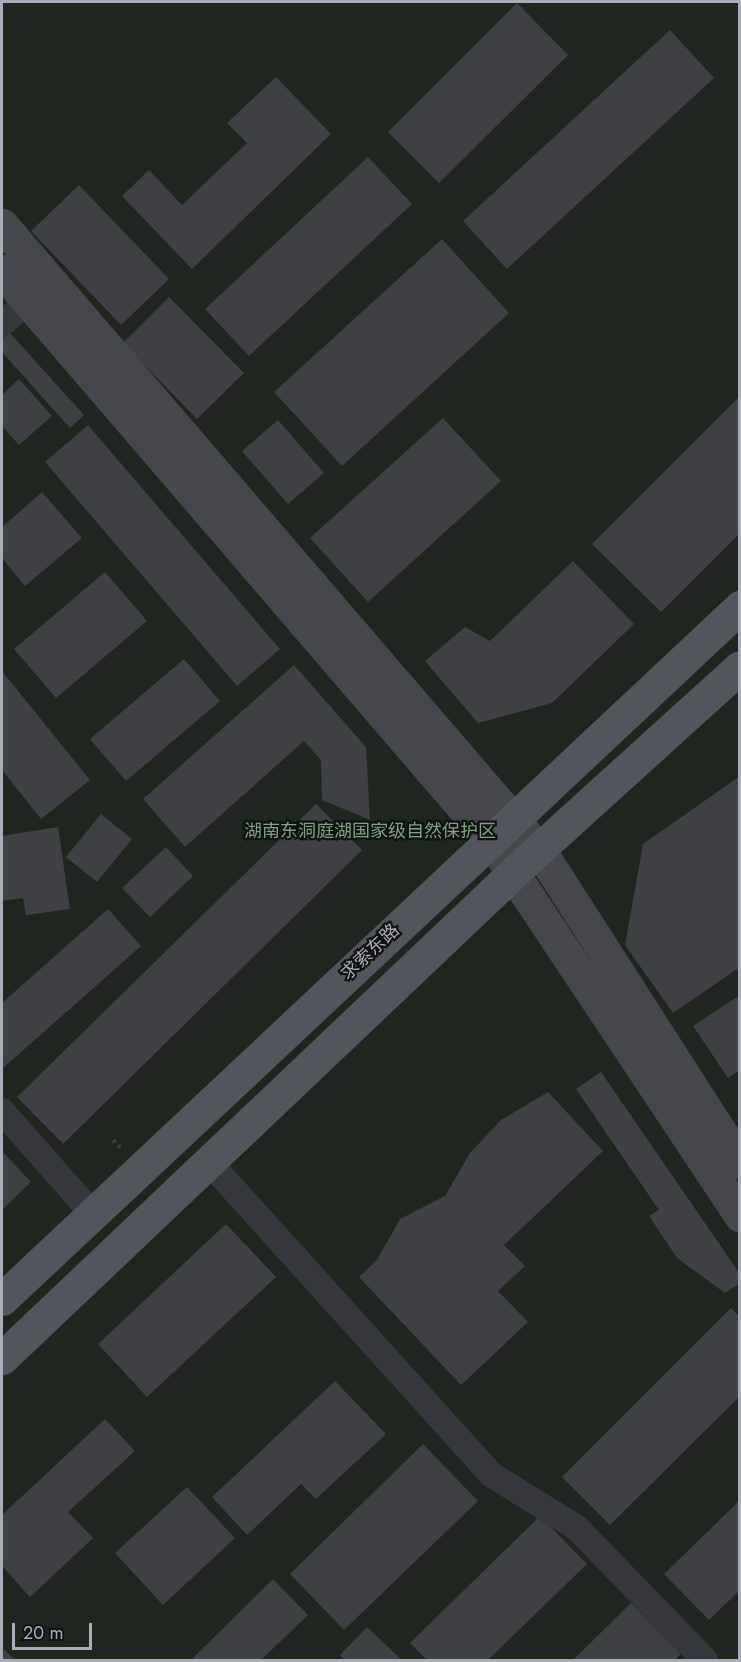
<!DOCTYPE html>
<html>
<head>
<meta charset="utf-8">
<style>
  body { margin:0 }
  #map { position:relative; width:741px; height:1662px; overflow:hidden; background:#161618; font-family:Jost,"Noto Sans SC",sans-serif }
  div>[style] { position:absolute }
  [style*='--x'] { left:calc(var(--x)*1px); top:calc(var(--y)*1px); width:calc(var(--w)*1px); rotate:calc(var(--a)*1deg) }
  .green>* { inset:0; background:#1e261f }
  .building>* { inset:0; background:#404145 }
  .path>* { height:4px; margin-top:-2px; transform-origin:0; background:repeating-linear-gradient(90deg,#3d3f44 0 3px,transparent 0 7.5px) }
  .street>* { height:26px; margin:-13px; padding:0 13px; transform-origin:13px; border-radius:13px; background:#37383d }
  .secondary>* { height:33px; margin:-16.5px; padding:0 16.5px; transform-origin:16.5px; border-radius:16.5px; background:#45474d }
  .primary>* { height:33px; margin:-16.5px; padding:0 16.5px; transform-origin:16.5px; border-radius:16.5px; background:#53555c }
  span { translate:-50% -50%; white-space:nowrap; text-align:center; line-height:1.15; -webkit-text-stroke:4.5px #111113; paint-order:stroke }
  .park-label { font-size:18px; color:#7fa381 }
  .street-label { font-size:18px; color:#a8adb8 }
  .frame { position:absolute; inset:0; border:3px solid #a8adb8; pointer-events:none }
  .scale { position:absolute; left:12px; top:1623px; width:80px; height:27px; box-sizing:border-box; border:3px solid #a8adb8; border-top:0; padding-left:8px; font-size:18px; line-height:21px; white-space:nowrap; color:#a8adb8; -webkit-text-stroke:4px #111113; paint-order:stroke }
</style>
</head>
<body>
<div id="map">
  <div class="green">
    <i style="clip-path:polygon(2px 2px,739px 2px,739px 1660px,2px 1660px)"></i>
  </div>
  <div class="building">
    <i style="clip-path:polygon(517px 3px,568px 55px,439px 183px,388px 132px)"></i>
    <i style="clip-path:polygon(670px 30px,714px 78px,507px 269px,463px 221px)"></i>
    <i style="clip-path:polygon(276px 77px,331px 134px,192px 269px,122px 196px,149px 170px,182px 205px,247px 143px,227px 123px)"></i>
    <i style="clip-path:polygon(368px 157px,412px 204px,249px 356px,205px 309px)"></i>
    <i style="clip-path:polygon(79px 185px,169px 279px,121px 325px,31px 231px)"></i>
    <i style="clip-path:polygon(442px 239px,509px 313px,342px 466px,274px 392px)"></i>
    <i style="clip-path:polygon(169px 297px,244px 373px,197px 419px,123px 343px)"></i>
    <i style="clip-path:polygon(9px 332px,84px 415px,70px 428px,2px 352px,2px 339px)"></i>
    <i style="clip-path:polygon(19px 379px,52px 416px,19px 445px,2px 426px,2px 395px)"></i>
    <i style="clip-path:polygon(740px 396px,740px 533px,661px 612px,592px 544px)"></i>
    <i style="clip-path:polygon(443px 418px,501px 481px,368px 602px,310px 538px)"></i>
    <i style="clip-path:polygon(278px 420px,324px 473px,288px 504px,242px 451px)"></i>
    <i style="clip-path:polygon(88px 425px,280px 649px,237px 686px,45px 462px)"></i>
    <i style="clip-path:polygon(42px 492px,82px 538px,25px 586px,2px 558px,2px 527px)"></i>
    <i style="clip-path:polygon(573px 561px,634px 624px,552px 703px,478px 723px,425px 661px,465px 627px,490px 641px)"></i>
    <i style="clip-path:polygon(105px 572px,147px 621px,56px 698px,14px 649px)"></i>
    <i style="clip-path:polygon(184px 659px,220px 701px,126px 781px,90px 739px)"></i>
    <i style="clip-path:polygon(294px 665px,366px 747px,370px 820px,322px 800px,321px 760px,304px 741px,185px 847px,143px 799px)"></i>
    <i style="clip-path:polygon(2px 671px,90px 780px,41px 819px,2px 770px)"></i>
    <i style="clip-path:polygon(740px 776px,740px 967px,673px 1013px,625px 945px,643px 844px)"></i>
    <i style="clip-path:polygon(316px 804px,362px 850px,63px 1144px,17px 1097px)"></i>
    <i style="clip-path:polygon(101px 814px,132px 839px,97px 882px,66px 857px)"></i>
    <i style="clip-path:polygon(58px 827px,70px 909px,26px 915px,23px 898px,2px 901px,2px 836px)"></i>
    <i style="clip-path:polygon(166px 847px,193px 876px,150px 917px,122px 888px)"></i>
    <i style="clip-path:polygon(108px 909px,141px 946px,2px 1069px,2px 1003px)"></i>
    <i style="clip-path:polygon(740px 995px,740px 1070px,728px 1078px,693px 1026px)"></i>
    <i style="clip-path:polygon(601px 1072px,740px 1274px,740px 1283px,725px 1293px,677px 1258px,649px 1216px,659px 1210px,576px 1089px)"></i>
    <i style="clip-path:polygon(548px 1092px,603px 1151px,504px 1245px,525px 1266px,498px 1291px,528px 1322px,461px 1385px,359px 1277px,377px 1260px,400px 1219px,445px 1196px,470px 1153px,501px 1120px)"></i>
    <i style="clip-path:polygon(2px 1151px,31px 1182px,2px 1210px)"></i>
    <i style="clip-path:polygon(226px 1224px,276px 1277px,147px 1397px,98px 1344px)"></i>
    <i style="clip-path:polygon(731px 1308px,740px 1317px,740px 1396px,610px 1525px,562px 1477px)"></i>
    <i style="clip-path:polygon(335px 1381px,386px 1434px,316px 1499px,301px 1484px,247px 1535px,212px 1497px)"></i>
    <i style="clip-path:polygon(105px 1419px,135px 1451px,68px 1512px,93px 1538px,30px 1597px,2px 1566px,2px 1515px)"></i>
    <i style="clip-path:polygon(423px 1444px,478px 1501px,344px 1630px,290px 1574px)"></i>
    <i style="clip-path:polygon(187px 1487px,235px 1538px,163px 1605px,115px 1553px)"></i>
    <i style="clip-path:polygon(740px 1500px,740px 1590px,709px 1620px,664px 1574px)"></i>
    <i style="clip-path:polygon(540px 1516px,587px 1564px,488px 1660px,427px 1660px,410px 1643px)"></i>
    <i style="clip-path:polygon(273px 1579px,308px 1615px,261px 1660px,191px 1660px)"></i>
    <i style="clip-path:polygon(631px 1603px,681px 1654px,674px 1660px,573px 1660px)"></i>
    <i style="clip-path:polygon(367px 1627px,402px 1660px,345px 1660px,340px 1655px)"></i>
    <i style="clip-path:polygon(4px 1649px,15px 1660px,2px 1660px)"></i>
  </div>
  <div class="path">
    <i style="--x:113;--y:1140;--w:11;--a:45"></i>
  </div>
  <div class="street">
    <i style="--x:2;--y:324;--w:35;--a:-41"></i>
    <i style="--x:2;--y:1111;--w:136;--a:48.6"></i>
    <i style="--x:208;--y:1161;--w:423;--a:47.9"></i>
    <i style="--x:492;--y:1475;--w:100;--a:31.9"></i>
    <i style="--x:577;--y:1528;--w:184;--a:45.9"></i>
  </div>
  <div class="secondary">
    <i style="--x:2;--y:225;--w:825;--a:49.32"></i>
    <i style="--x:540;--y:851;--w:370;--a:57.3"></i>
    <i style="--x:2;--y:271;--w:749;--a:49.33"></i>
    <i style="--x:490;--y:839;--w:452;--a:56.4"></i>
  </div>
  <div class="primary">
    <i style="--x:2;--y:1299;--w:1012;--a:-43.16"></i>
    <i style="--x:2;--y:1358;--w:724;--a:-43.49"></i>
    <i style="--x:527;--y:860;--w:287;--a:-42.2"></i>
  </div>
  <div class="park-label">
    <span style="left:370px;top:831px">湖南东洞庭湖国家级自然保护区</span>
  </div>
  <div class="street-label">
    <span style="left:370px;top:952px;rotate:-43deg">求索东路</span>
  </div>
  <div class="frame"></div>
  <div class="scale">20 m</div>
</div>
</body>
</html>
